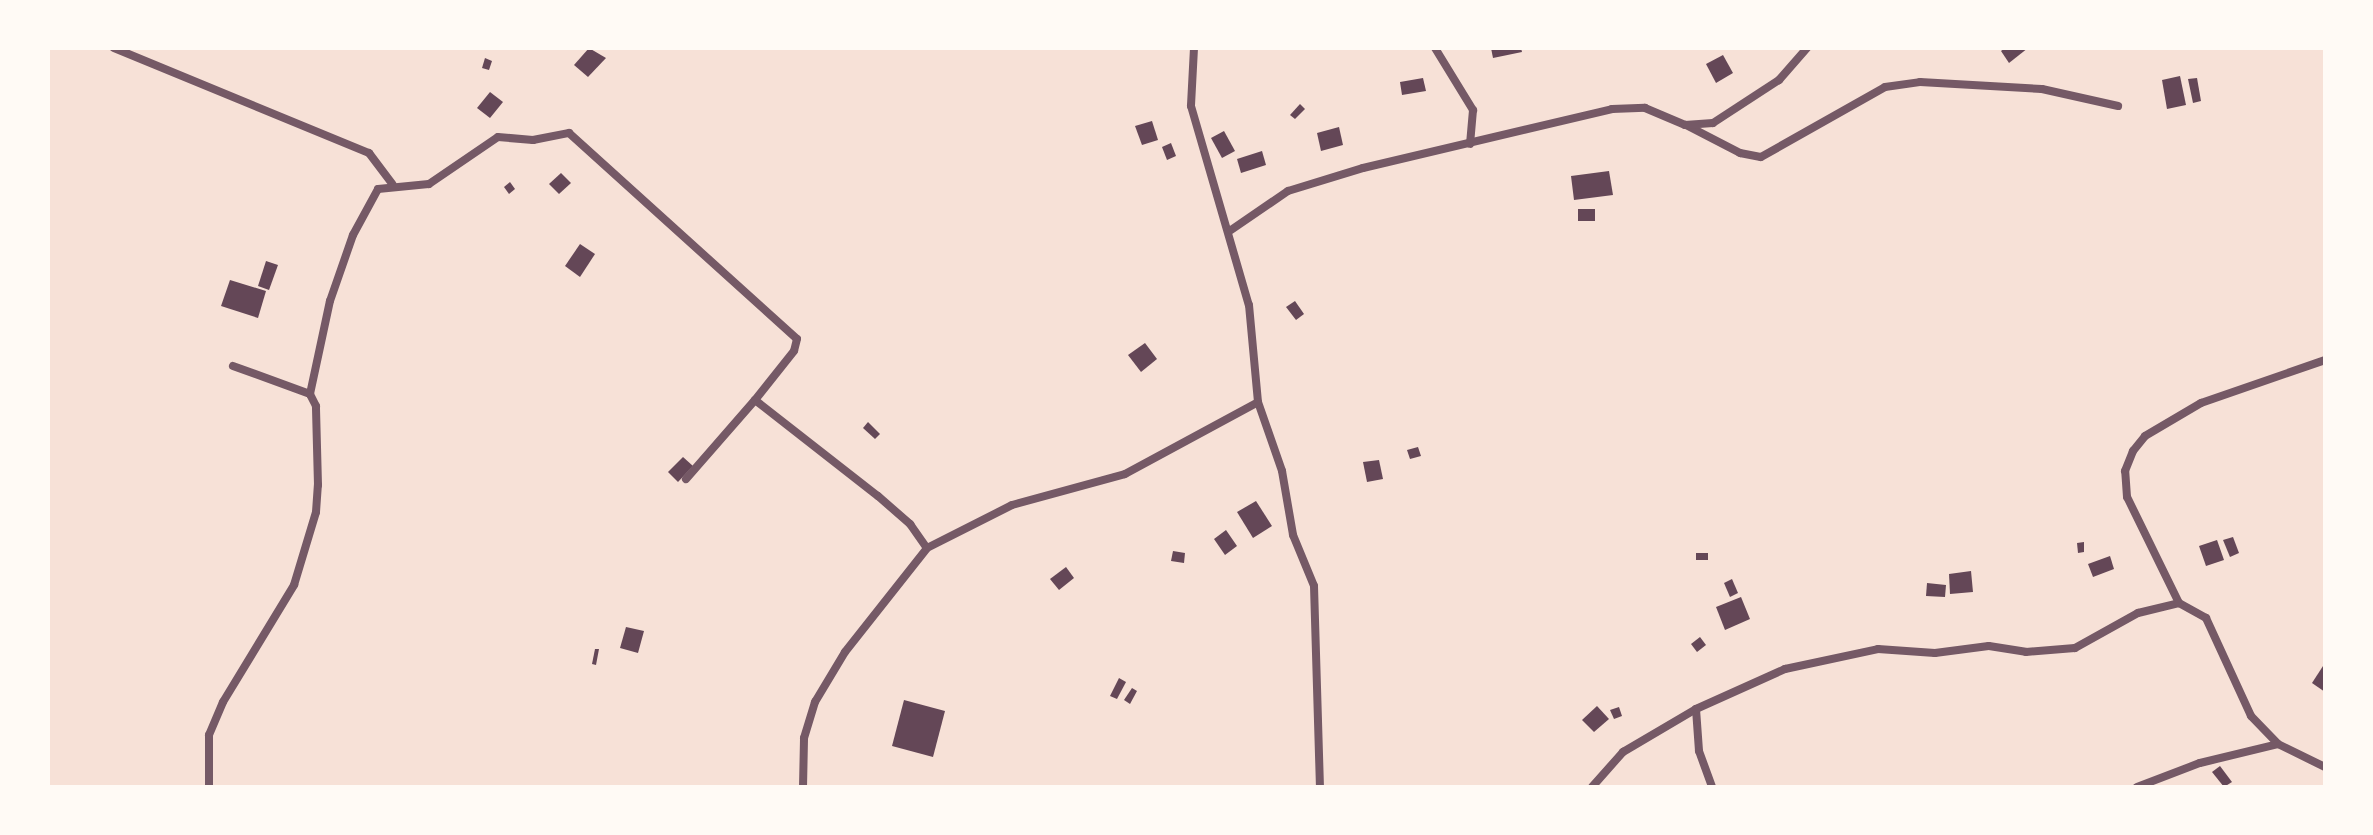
<!DOCTYPE html>
<html>
<head>
<meta charset="utf-8">
<style>
  body { margin:0 }
  #map { position:relative; width:2373px; height:835px; overflow:hidden; background:#f7e1d7; font-family:"Golos Text",sans-serif }
  div>[style] { position:absolute }
  [style*='--x'] { left:calc(var(--x)*1px); top:calc(var(--y)*1px); width:calc(var(--w)*1px); rotate:calc(var(--a)*1deg) }
  .building>* { inset:0; background:#644757 }
  .minor>* { height:8px; margin:-4px; padding:0 4px; transform-origin:4px; border-radius:4px; background:#755966 }
  span { translate:-50% -50%; white-space:nowrap; text-align:center; line-height:1.15; -webkit-text-stroke:7px #fffaf5; paint-order:stroke }
  .frame { position:absolute; inset:0; border:50px solid #fffaf5; pointer-events:none }
</style>
</head>
<body>
<div id="map">
  <div class="building">
    <i style="clip-path:polygon(589px 48px,606px 58px,588px 77px,574px 65px)"></i>
    <i style="clip-path:polygon(1491px 48px,1521px 48px,1522px 52px,1493px 58px)"></i>
    <i style="clip-path:polygon(2005px 48px,2028px 48px,2009px 63px,2001px 51px)"></i>
    <i style="clip-path:polygon(1723px 55px,1733px 73px,1716px 83px,1706px 64px)"></i>
    <i style="clip-path:polygon(485px 58px,492px 61px,489px 70px,482px 68px)"></i>
    <i style="clip-path:polygon(2180px 76px,2186px 105px,2167px 109px,2162px 80px)"></i>
    <i style="clip-path:polygon(1423px 78px,1426px 91px,1402px 95px,1400px 82px)"></i>
    <i style="clip-path:polygon(2197px 78px,2201px 101px,2193px 103px,2188px 79px)"></i>
    <i style="clip-path:polygon(490px 92px,503px 102px,490px 118px,477px 108px)"></i>
    <i style="clip-path:polygon(1300px 104px,1305px 109px,1295px 119px,1290px 115px)"></i>
    <i style="clip-path:polygon(1152px 121px,1158px 140px,1142px 145px,1135px 126px)"></i>
    <i style="clip-path:polygon(1339px 127px,1343px 145px,1321px 151px,1317px 133px)"></i>
    <i style="clip-path:polygon(1224px 131px,1235px 151px,1222px 158px,1211px 138px)"></i>
    <i style="clip-path:polygon(1171px 143px,1176px 156px,1167px 160px,1162px 147px)"></i>
    <i style="clip-path:polygon(1262px 151px,1266px 165px,1241px 173px,1237px 159px)"></i>
    <i style="clip-path:polygon(1609px 171px,1613px 195px,1574px 200px,1571px 176px)"></i>
    <i style="clip-path:polygon(561px 173px,571px 183px,559px 194px,549px 184px)"></i>
    <i style="clip-path:polygon(510px 182px,515px 189px,509px 194px,504px 187px)"></i>
    <i style="clip-path:polygon(1578px 209px,1595px 209px,1595px 221px,1578px 221px)"></i>
    <i style="clip-path:polygon(580px 244px,595px 254px,580px 277px,565px 266px)"></i>
    <i style="clip-path:polygon(266px 261px,278px 265px,269px 290px,258px 286px)"></i>
    <i style="clip-path:polygon(230px 280px,266px 291px,258px 318px,221px 306px)"></i>
    <i style="clip-path:polygon(1295px 301px,1304px 314px,1296px 320px,1286px 307px)"></i>
    <i style="clip-path:polygon(1145px 343px,1157px 359px,1141px 372px,1128px 355px)"></i>
    <i style="clip-path:polygon(868px 422px,880px 434px,875px 439px,863px 428px)"></i>
    <i style="clip-path:polygon(1418px 447px,1421px 456px,1410px 459px,1407px 450px)"></i>
    <i style="clip-path:polygon(683px 457px,693px 466px,678px 482px,668px 472px)"></i>
    <i style="clip-path:polygon(1379px 460px,1383px 479px,1367px 482px,1363px 462px)"></i>
    <i style="clip-path:polygon(1256px 501px,1272px 526px,1253px 538px,1237px 512px)"></i>
    <i style="clip-path:polygon(1226px 530px,1237px 546px,1225px 555px,1214px 539px)"></i>
    <i style="clip-path:polygon(2233px 537px,2239px 553px,2230px 557px,2223px 540px)"></i>
    <i style="clip-path:polygon(2217px 540px,2224px 560px,2206px 566px,2199px 546px)"></i>
    <i style="clip-path:polygon(2084px 542px,2084px 552px,2078px 553px,2077px 543px)"></i>
    <i style="clip-path:polygon(1173px 551px,1185px 553px,1184px 563px,1171px 561px)"></i>
    <i style="clip-path:polygon(1696px 553px,1708px 553px,1708px 560px,1696px 560px)"></i>
    <i style="clip-path:polygon(2110px 556px,2114px 569px,2093px 577px,2088px 564px)"></i>
    <i style="clip-path:polygon(1066px 567px,1074px 578px,1059px 590px,1050px 579px)"></i>
    <i style="clip-path:polygon(1971px 571px,1973px 592px,1950px 594px,1949px 574px)"></i>
    <i style="clip-path:polygon(1732px 579px,1738px 593px,1730px 597px,1724px 583px)"></i>
    <i style="clip-path:polygon(1927px 583px,1946px 585px,1945px 597px,1926px 596px)"></i>
    <i style="clip-path:polygon(1741px 597px,1750px 619px,1725px 630px,1716px 607px)"></i>
    <i style="clip-path:polygon(626px 627px,644px 631px,638px 653px,620px 648px)"></i>
    <i style="clip-path:polygon(1700px 637px,1706px 645px,1697px 652px,1691px 644px)"></i>
    <i style="clip-path:polygon(595px 649px,599px 649px,596px 665px,592px 664px)"></i>
    <i style="clip-path:polygon(2323px 666px,2325px 668px,2325px 692px,2312px 683px)"></i>
    <i style="clip-path:polygon(1119px 678px,1126px 682px,1117px 699px,1110px 696px)"></i>
    <i style="clip-path:polygon(1132px 688px,1137px 691px,1130px 704px,1124px 700px)"></i>
    <i style="clip-path:polygon(904px 700px,945px 711px,933px 757px,892px 746px)"></i>
    <i style="clip-path:polygon(1597px 706px,1609px 719px,1594px 732px,1582px 720px)"></i>
    <i style="clip-path:polygon(1619px 707px,1622px 716px,1614px 719px,1610px 710px)"></i>
    <i style="clip-path:polygon(2220px 766px,2232px 782px,2224px 787px,2212px 772px)"></i>
  </div>
  <div class="minor">
    <i style="--x:114;--y:48;--w:276;--a:22.4"></i>
    <i style="--x:369;--y:153;--w:39;--a:53"></i>
    <i style="--x:1194;--y:48;--w:58;--a:93"></i>
    <i style="--x:1191;--y:106;--w:207;--a:73.8"></i>
    <i style="--x:1249;--y:305;--w:97;--a:84.7"></i>
    <i style="--x:1258;--y:402;--w:73;--a:70.8"></i>
    <i style="--x:1282;--y:471;--w:65;--a:80.2"></i>
    <i style="--x:1293;--y:535;--w:55;--a:67.6"></i>
    <i style="--x:1314;--y:586;--w:201;--a:88.3"></i>
    <i style="--x:1435;--y:48;--w:73;--a:58.5"></i>
    <i style="--x:1473;--y:110;--w:34;--a:95"></i>
    <i style="--x:1686;--y:125;--w:61;--a:27.4"></i>
    <i style="--x:1740;--y:153;--w:21;--a:11"></i>
    <i style="--x:1761;--y:157;--w:142;--a:-29.4"></i>
    <i style="--x:1885;--y:87;--w:35;--a:-8"></i>
    <i style="--x:1920;--y:82;--w:122;--a:3.3"></i>
    <i style="--x:2042;--y:89;--w:78;--a:12.6"></i>
    <i style="--x:1231;--y:230;--w:69;--a:-34.4"></i>
    <i style="--x:1288;--y:191;--w:78;--a:-17"></i>
    <i style="--x:1363;--y:168;--w:256;--a:-13.3"></i>
    <i style="--x:1612;--y:109;--w:33;--a:-2"></i>
    <i style="--x:1645;--y:108;--w:43;--a:23"></i>
    <i style="--x:1685;--y:125;--w:28;--a:-4"></i>
    <i style="--x:1713;--y:123;--w:79;--a:-33.1"></i>
    <i style="--x:1779;--y:80;--w:43;--a:-48.8"></i>
    <i style="--x:310;--y:394;--w:95;--a:-77.9"></i>
    <i style="--x:330;--y:301;--w:70;--a:-70.8"></i>
    <i style="--x:353;--y:235;--w:52;--a:-61.5"></i>
    <i style="--x:378;--y:189;--w:51;--a:-5.6"></i>
    <i style="--x:429;--y:184;--w:83;--a:-34.3"></i>
    <i style="--x:498;--y:137;--w:35;--a:5"></i>
    <i style="--x:533;--y:140;--w:37;--a:-11"></i>
    <i style="--x:569;--y:133;--w:307;--a:42.1"></i>
    <i style="--x:797;--y:339;--w:12;--a:104"></i>
    <i style="--x:794;--y:351;--w:63;--a:128.5"></i>
    <i style="--x:755;--y:400;--w:105;--a:131.1"></i>
    <i style="--x:755;--y:400;--w:156;--a:38"></i>
    <i style="--x:878;--y:496;--w:43;--a:41.2"></i>
    <i style="--x:910;--y:524;--w:29;--a:55"></i>
    <i style="--x:2179;--y:603;--w:118;--a:-116.1"></i>
    <i style="--x:2127;--y:497;--w:26;--a:-94"></i>
    <i style="--x:2125;--y:471;--w:22;--a:-68"></i>
    <i style="--x:2133;--y:451;--w:19;--a:-51"></i>
    <i style="--x:2145;--y:436;--w:65;--a:-30.5"></i>
    <i style="--x:2201;--y:403;--w:131;--a:-19.1"></i>
    <i style="--x:1696;--y:709;--w:42;--a:85.9"></i>
    <i style="--x:1699;--y:751;--w:38;--a:70"></i>
    <i style="--x:209;--y:787;--w:52;--a:-90"></i>
    <i style="--x:209;--y:735;--w:36;--a:-67"></i>
    <i style="--x:223;--y:702;--w:137;--a:-58.7"></i>
    <i style="--x:294;--y:585;--w:76;--a:-73.2"></i>
    <i style="--x:316;--y:512;--w:27;--a:-86"></i>
    <i style="--x:318;--y:485;--w:79;--a:-91.5"></i>
    <i style="--x:316;--y:406;--w:13;--a:-117"></i>
    <i style="--x:310;--y:394;--w:82;--a:-160"></i>
    <i style="--x:803;--y:787;--w:49;--a:-88.8"></i>
    <i style="--x:804;--y:738;--w:38;--a:-73"></i>
    <i style="--x:815;--y:702;--w:58;--a:-59"></i>
    <i style="--x:845;--y:652;--w:132;--a:-51.7"></i>
    <i style="--x:927;--y:548;--w:95;--a:-26.8"></i>
    <i style="--x:1012;--y:505;--w:117;--a:-15.3"></i>
    <i style="--x:1125;--y:474;--w:151;--a:-28.4"></i>
    <i style="--x:1592;--y:787;--w:47;--a:-48.5"></i>
    <i style="--x:1623;--y:752;--w:85;--a:-30.5"></i>
    <i style="--x:1696;--y:709;--w:98;--a:-24.2"></i>
    <i style="--x:1785;--y:669;--w:95;--a:-12.1"></i>
    <i style="--x:1878;--y:649;--w:57;--a:4"></i>
    <i style="--x:1935;--y:653;--w:54;--a:-7.4"></i>
    <i style="--x:1989;--y:646;--w:37;--a:9"></i>
    <i style="--x:2026;--y:652;--w:49;--a:-4.7"></i>
    <i style="--x:2075;--y:648;--w:72;--a:-29.1"></i>
    <i style="--x:2138;--y:613;--w:42;--a:-13.7"></i>
    <i style="--x:2179;--y:603;--w:31;--a:29"></i>
    <i style="--x:2206;--y:618;--w:108;--a:65.3"></i>
    <i style="--x:2251;--y:716;--w:39;--a:46"></i>
    <i style="--x:2278;--y:744;--w:52;--a:26.1"></i>
    <i style="--x:2137;--y:787;--w:67;--a:-20.9"></i>
    <i style="--x:2200;--y:763;--w:80;--a:-13.7"></i>
  </div>
  <div class="frame"></div>
</div>
</body>
</html>
